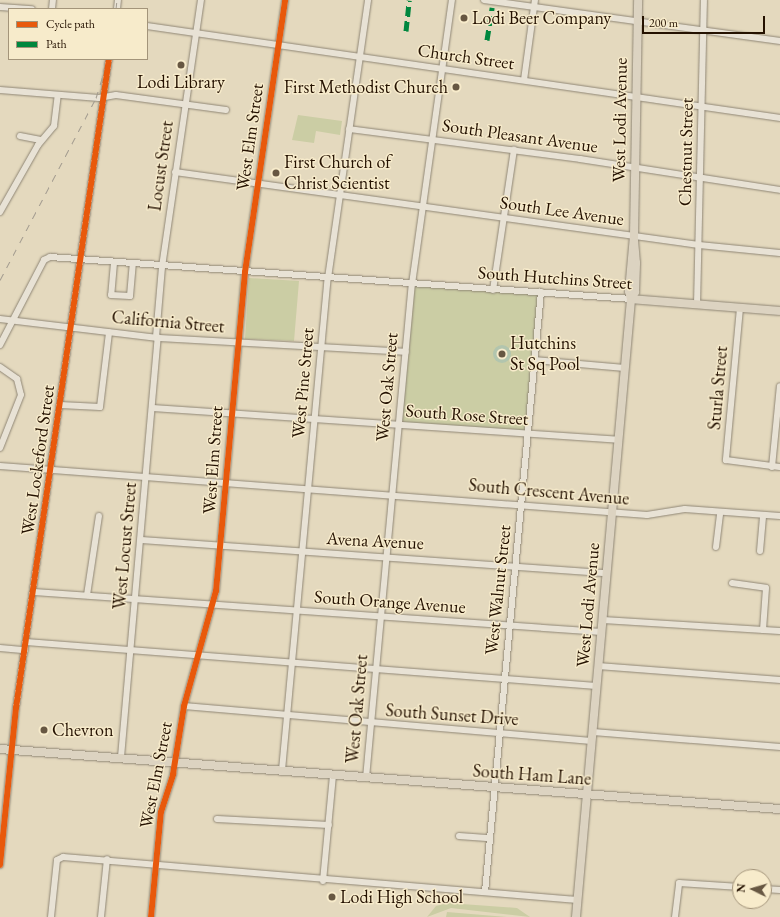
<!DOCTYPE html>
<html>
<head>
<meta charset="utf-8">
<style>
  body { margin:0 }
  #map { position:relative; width:780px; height:917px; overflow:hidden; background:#e4d9be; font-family:"EB Garamond",serif }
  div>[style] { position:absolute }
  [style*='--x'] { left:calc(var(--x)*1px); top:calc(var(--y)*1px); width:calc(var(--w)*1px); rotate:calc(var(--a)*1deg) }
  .green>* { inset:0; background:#cbcda4 }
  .water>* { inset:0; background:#b2c5ae }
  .round { border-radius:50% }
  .roads { filter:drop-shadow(0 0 1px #8f8675) drop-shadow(0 0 1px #8f8675) }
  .minor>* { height:6px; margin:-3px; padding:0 3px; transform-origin:3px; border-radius:3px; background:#e8e2d5 }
  .major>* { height:8px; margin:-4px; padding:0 4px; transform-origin:4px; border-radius:4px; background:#dcd3c1 }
  .rail>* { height:1px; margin-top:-0.5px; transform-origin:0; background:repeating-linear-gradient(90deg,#a29b8f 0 7px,transparent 0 14px) }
  .quiet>* { height:5px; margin-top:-2.5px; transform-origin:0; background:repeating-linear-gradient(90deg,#00873e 0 10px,transparent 0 15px) }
  .cycleway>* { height:6px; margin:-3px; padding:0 3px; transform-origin:3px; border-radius:3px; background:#e8590c }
  .dots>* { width:11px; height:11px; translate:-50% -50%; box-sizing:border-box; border:2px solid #f7ebcb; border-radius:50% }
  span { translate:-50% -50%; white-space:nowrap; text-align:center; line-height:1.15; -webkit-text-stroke:3px #f7ebcb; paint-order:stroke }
  .poi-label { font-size:18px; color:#241100 }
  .left { translate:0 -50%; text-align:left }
  .right { translate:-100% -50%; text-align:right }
  .street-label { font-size:18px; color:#241100 }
  .legend { position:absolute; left:8px; top:8px; width:140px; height:52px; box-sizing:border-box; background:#f7ebcb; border:1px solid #a3947a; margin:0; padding:5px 7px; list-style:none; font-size:12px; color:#241100 }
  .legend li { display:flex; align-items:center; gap:8px; height:20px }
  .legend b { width:20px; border:1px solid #a3947a }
  .north { position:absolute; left:732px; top:869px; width:40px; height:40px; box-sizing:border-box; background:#f7ebcb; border:1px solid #a3947a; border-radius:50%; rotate:275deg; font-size:11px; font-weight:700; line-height:16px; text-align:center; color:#241100 }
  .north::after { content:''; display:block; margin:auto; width:14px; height:18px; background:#675742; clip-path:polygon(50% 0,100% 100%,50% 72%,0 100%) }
  .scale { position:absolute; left:642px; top:16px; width:123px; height:18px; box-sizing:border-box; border:2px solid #241100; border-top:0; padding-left:5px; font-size:12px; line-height:14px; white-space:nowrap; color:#241100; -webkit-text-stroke:3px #f7ebcb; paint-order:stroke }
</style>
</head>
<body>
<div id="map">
  <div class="green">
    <i style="clip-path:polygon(298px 115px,342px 121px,340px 135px,316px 131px,314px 143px,292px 140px)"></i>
    <i style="clip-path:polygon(249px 278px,299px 281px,294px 341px,245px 339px)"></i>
    <i style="clip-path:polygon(412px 284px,541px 292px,528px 433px,399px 425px)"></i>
    <i style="clip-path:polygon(448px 903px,517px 908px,530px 917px,451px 908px,427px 917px,436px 906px)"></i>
    <i style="clip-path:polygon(447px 912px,507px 917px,446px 917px)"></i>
  </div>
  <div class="water">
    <i class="round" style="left:493px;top:345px;width:18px;height:18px"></i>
  </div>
  <div class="roads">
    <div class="minor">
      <i style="--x:484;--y:0;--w:299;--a:7.9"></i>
      <i style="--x:0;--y:7;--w:32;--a:4"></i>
      <i style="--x:52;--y:9;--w:9;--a:-84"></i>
      <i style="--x:117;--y:9;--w:9;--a:-84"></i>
      <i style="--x:147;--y:26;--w:640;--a:8.27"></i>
      <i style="--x:524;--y:80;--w:81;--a:-82.2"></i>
      <i style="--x:0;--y:90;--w:99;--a:4.6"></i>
      <i style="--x:99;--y:98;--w:17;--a:-10"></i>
      <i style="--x:116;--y:95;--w:111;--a:7.8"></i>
      <i style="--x:349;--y:129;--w:233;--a:7.4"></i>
      <i style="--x:580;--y:159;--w:202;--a:8.8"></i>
      <i style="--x:20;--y:136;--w:21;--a:11"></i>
      <i style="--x:175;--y:172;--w:529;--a:7.93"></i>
      <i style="--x:699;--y:245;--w:81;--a:5.6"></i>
      <i style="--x:0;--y:212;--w:77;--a:-60.4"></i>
      <i style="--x:38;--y:145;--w:25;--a:-50"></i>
      <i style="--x:54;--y:126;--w:31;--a:-83"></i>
      <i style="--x:114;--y:263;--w:32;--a:95"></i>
      <i style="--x:111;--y:295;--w:19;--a:3"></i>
      <i style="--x:130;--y:296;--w:32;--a:-85"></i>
      <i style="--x:493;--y:290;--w:142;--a:-81.5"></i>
      <i style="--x:697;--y:305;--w:305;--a:-88.7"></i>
      <i style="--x:740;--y:308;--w:153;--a:95.3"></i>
      <i style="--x:726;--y:460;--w:54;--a:7.4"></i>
      <i style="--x:0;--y:319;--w:159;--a:6.9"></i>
      <i style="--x:158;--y:338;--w:248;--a:3.2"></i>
      <i style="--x:156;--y:337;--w:70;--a:-85.1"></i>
      <i style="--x:162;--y:267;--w:270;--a:-81.7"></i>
      <i style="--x:0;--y:345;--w:96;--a:-62.6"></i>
      <i style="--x:44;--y:260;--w:7;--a:-27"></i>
      <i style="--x:50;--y:257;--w:583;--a:4.13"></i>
      <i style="--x:534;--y:360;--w:91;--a:5"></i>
      <i style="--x:0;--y:367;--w:21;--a:35"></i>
      <i style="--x:17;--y:379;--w:16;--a:76"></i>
      <i style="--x:21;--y:395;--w:57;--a:111.6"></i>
      <i style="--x:60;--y:405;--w:40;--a:2.9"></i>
      <i style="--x:100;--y:407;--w:75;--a:-83.1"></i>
      <i style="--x:152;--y:408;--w:468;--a:3.9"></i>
      <i style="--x:0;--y:466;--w:649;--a:4.33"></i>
      <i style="--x:647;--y:515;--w:38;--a:-9"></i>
      <i style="--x:685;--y:509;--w:95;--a:4.2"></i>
      <i style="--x:772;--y:467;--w:81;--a:-84.4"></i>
      <i style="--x:141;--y:540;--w:467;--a:4.1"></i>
      <i style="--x:716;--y:547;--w:35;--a:-83"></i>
      <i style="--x:760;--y:551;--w:36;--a:-85"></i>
      <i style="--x:732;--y:583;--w:34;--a:8"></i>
      <i style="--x:766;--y:588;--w:42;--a:94.1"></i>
      <i style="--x:34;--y:592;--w:569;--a:4.03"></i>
      <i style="--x:87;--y:595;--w:80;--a:-81.4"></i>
      <i style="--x:603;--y:620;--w:177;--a:3.6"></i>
      <i style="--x:26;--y:642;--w:572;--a:4.41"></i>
      <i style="--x:0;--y:648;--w:25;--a:5"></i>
      <i style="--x:598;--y:666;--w:183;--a:4.4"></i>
      <i style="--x:184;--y:706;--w:409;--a:4.9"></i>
      <i style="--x:593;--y:732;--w:188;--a:4.6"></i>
      <i style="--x:121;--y:757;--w:421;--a:-85"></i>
      <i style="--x:282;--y:770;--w:494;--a:-84.7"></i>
      <i style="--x:328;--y:278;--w:281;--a:-81.8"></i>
      <i style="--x:366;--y:778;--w:496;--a:-84.7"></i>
      <i style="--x:412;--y:284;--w:287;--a:-82"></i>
      <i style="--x:217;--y:819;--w:112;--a:3.1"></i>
      <i style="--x:459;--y:836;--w:31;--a:4"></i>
      <i style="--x:0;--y:865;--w:158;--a:-84.2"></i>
      <i style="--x:16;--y:708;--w:656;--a:-81.85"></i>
      <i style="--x:323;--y:881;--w:106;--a:-84.6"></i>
      <i style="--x:764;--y:889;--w:16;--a:4"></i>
      <i style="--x:485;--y:892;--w:603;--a:-84.67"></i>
      <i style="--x:51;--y:917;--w:57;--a:-84"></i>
      <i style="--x:57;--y:860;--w:7;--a:-27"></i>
      <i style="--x:63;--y:857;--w:516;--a:4.78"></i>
      <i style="--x:101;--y:917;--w:58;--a:-84.1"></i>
      <i style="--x:151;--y:917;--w:105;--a:-84.6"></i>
      <i style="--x:161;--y:812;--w:40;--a:-72"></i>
      <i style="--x:173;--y:774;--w:69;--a:-80.8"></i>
      <i style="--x:184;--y:706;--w:119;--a:-74.5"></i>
      <i style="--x:216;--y:591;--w:320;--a:-84.8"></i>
      <i style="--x:245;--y:272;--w:275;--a:-81.6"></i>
      <i style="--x:675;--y:917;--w:34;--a:-83"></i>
      <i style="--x:679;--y:883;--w:61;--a:3.8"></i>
    </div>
    <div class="major">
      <i style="--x:632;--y:296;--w:5;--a:-53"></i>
      <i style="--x:635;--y:292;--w:29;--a:-88"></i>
      <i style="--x:636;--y:263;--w:23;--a:-95"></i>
      <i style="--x:631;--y:299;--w:149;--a:4.6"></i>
      <i style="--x:0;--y:749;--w:782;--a:4.4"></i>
      <i style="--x:576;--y:917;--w:620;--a:-84.91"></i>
      <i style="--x:631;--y:299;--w:8;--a:-104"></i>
      <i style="--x:629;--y:291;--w:55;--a:-84.8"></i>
      <i style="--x:634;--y:236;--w:236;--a:-89"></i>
    </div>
  </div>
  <div class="rail">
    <i style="--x:116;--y:9;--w:9;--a:-84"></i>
    <i style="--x:0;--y:280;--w:206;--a:-62.2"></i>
    <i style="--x:96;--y:98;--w:41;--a:-72.9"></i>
  </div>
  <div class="quiet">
    <i style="--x:406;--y:31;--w:31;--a:-84"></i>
    <i style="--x:487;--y:40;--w:33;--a:-81"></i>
  </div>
  <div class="cycleway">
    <i style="--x:0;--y:865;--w:158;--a:-84.2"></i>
    <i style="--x:16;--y:708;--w:656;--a:-81.85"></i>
    <i style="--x:151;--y:917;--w:105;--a:-84.6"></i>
    <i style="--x:161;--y:812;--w:40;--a:-72"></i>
    <i style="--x:173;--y:774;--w:69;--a:-80.8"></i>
    <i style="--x:184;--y:706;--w:119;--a:-74.5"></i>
    <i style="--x:216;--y:591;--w:320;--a:-84.8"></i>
    <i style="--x:245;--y:272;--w:275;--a:-81.6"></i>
  </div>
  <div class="dots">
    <i style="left:464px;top:18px;background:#675742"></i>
    <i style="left:181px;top:65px;background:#675742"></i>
    <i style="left:456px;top:87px;background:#675742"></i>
    <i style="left:276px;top:173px;background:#675742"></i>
    <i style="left:502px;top:354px;background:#675742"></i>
    <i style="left:44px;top:730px;background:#675742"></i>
    <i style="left:332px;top:897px;background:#675742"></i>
  </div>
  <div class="poi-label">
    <span class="left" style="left:472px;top:18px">Lodi Beer Company</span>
    <span style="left:181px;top:82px">Lodi Library</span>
    <span class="right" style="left:448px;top:87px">First Methodist Church</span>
    <span class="left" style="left:284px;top:173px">First Church of<br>Christ Scientist</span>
    <span class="left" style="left:510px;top:354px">Hutchins<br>St Sq Pool</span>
    <span class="left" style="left:52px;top:730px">Chevron</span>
    <span class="left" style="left:340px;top:897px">Lodi High School</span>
  </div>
  <div class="street-label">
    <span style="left:466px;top:57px;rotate:8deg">Church Street</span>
    <span style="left:620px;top:120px;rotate:-89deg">West Lodi Avenue</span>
    <span style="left:520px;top:136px;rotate:8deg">South Pleasant Avenue</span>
    <span style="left:250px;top:137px;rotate:-82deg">West Elm Street</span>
    <span style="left:686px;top:152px;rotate:-89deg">Chestnut Street</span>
    <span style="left:161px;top:166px;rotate:-82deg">Locust Street</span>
    <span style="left:562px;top:211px;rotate:8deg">South Lee Avenue</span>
    <span style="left:555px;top:278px;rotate:4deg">South Hutchins Street</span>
    <span style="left:168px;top:322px;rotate:5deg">California Street</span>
    <span style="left:303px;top:383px;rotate:-85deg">West Pine Street</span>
    <span style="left:387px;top:387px;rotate:-85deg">West Oak Street</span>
    <span style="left:718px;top:388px;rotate:-85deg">Sturla Street</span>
    <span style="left:467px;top:415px;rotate:4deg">South Rose Street</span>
    <span style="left:38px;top:460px;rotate:-82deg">West Lockeford Street</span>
    <span style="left:213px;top:460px;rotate:-86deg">West Elm Street</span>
    <span style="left:549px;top:492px;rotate:5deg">South Crescent Avenue</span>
    <span style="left:375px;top:541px;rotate:3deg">Avena Avenue</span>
    <span style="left:125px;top:546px;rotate:-85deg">West Locust Street</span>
    <span style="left:498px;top:590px;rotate:-84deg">West Walnut Street</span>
    <span style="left:390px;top:602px;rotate:4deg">South Orange Avenue</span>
    <span style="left:588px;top:605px;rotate:-85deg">West Lodi Avenue</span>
    <span style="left:357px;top:709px;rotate:-85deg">West Oak Street</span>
    <span style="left:452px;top:715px;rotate:4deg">South Sunset Drive</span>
    <span style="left:156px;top:775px;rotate:-79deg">West Elm Street</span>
    <span style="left:532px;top:775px;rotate:4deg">South Ham Lane</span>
  </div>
  <ul class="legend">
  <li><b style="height:5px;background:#e8590c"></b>Cycle path</li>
  <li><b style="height:5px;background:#00873e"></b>Path</li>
  </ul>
  <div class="north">N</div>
  <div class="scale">200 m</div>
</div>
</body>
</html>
